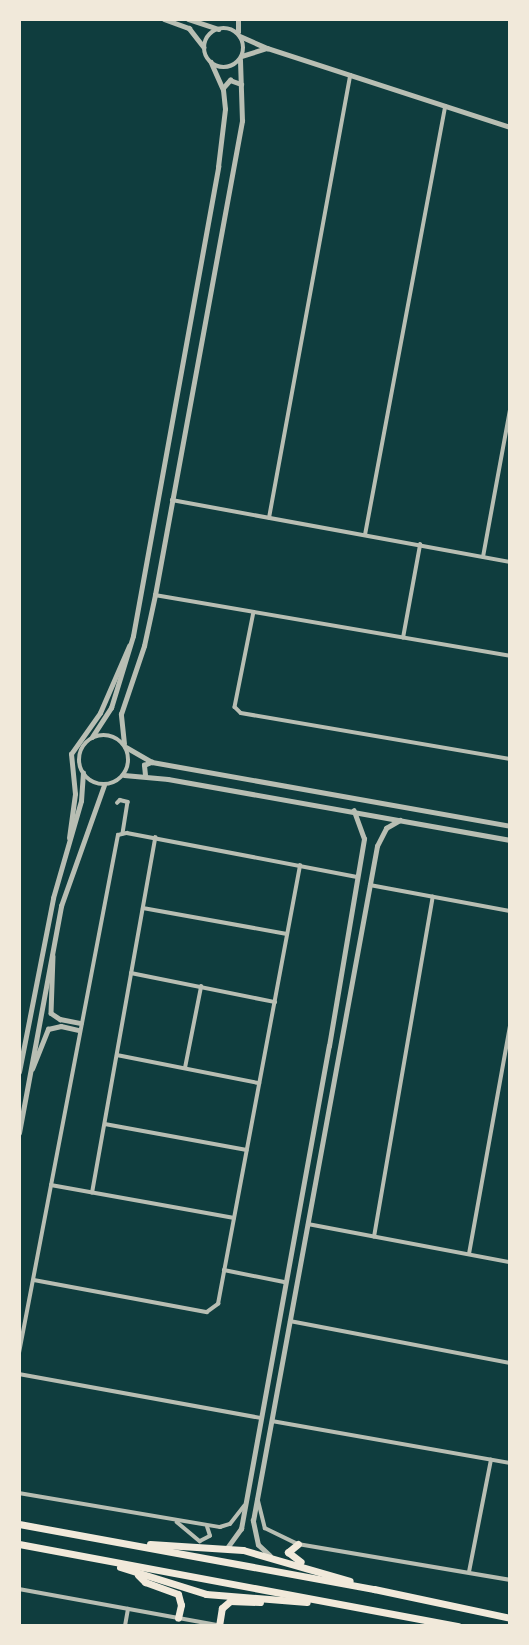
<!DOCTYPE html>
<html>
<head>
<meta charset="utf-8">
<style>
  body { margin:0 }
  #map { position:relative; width:529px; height:1645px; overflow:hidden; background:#0f3d3e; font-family:"Zilla Slab",serif }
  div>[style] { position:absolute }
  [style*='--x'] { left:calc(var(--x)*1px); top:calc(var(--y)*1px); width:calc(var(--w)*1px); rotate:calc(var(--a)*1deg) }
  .minor>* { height:3.5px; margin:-1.75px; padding:0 1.75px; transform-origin:1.75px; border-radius:1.75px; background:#b8beb3 }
  .tertiary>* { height:4.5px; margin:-2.25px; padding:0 2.25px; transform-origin:2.25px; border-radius:2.25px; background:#b8beb3 }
  .tertiary>.ring { margin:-2.25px; padding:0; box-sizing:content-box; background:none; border:4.5px solid #b8beb3; border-radius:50% }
  .motorway>* { height:7px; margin:-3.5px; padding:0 3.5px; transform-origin:3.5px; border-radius:3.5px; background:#f1e9da }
  span { translate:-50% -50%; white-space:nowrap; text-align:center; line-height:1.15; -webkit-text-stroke:5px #f1e9da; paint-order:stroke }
  .frame { position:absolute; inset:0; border:21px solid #f1e9da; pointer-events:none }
</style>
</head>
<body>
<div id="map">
  <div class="minor">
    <i style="--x:172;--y:500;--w:344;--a:10.4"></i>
    <i style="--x:269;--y:518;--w:450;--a:-79.6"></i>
    <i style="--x:365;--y:535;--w:436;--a:-79.4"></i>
    <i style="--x:483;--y:557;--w:149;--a:-79.6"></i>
    <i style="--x:155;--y:595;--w:360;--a:9.7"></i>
    <i style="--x:254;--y:612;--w:97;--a:101.3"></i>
    <i style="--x:235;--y:707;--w:8;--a:45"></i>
    <i style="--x:241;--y:713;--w:273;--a:9.7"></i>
    <i style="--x:403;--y:638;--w:95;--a:-79.6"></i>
    <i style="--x:117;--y:803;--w:4;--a:-45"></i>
    <i style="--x:120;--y:800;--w:8;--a:14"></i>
    <i style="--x:128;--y:802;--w:32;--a:99"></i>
    <i style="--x:370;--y:885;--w:142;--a:10.5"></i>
    <i style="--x:143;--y:908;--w:146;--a:10.2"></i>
    <i style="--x:131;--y:973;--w:147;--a:11.4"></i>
    <i style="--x:117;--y:1055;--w:145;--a:11.2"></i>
    <i style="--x:185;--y:1068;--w:83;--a:-78.8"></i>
    <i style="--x:105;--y:1124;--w:144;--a:10.4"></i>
    <i style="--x:51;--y:1185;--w:186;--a:10.2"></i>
    <i style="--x:92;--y:1193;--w:361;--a:-79.9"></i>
    <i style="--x:308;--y:1224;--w:206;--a:10.7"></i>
    <i style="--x:374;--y:1237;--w:345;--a:-80.2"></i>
    <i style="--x:469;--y:1254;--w:231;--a:-79.8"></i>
    <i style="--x:224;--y:1270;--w:61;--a:11.3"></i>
    <i style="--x:34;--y:1280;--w:176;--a:10.5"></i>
    <i style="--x:207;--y:1312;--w:14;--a:-36"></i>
    <i style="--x:218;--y:1304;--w:446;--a:-79.4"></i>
    <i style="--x:290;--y:1321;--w:224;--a:10.8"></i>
    <i style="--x:19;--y:1353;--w:527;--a:-79.18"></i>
    <i style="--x:118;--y:835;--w:9;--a:-13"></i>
    <i style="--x:127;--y:833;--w:234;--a:10.8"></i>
    <i style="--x:19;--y:1374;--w:245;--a:10.3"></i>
    <i style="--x:272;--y:1421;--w:242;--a:10"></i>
    <i style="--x:19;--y:1493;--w:204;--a:9.6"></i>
    <i style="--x:220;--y:1527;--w:10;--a:-17"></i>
    <i style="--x:230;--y:1524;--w:23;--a:-52"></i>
    <i style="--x:258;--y:1499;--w:30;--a:76"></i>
    <i style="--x:265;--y:1528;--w:37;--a:26"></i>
    <i style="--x:298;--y:1544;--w:215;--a:9.6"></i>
    <i style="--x:177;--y:1522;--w:30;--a:40"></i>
    <i style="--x:200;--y:1541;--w:11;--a:-27"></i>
    <i style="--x:210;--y:1536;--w:9;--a:-108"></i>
    <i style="--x:469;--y:1572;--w:114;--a:-78.9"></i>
    <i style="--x:19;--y:1589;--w:201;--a:10.3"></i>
    <i style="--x:125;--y:1626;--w:17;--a:-80"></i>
  </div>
  <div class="tertiary">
    <i style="--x:164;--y:19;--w:27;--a:20"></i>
    <i style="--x:189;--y:28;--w:24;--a:52"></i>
    <i style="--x:188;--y:19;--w:32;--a:18"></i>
    <i class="ring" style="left:204px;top:28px;width:35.5px;height:35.5px"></i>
    <i style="--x:238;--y:32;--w:13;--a:-90"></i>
    <i style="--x:240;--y:36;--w:30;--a:24"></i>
    <i style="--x:267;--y:48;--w:256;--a:18"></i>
    <i style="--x:242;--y:56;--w:25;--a:-18"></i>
    <i style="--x:223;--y:88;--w:11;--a:-49"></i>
    <i style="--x:230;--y:80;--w:12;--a:20"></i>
    <i class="ring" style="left:79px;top:735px;width:45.5px;height:45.5px"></i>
    <i style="--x:92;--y:737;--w:35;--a:-57"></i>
    <i style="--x:111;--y:708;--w:75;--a:-73"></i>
    <i style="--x:133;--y:636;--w:477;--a:-79.7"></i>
    <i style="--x:218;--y:167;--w:58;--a:-83.1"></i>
    <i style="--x:225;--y:109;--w:19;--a:-96"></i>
    <i style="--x:223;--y:90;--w:30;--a:-114"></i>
    <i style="--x:124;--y:744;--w:30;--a:-96"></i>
    <i style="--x:121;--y:714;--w:72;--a:-71.3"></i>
    <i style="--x:144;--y:646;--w:52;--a:-77.8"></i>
    <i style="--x:155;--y:595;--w:482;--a:-79.6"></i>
    <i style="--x:242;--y:121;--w:61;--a:-91.9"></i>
    <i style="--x:126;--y:747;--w:30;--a:30"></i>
    <i style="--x:152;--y:762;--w:364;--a:10.1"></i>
    <i style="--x:124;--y:775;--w:44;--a:5.2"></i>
    <i style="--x:168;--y:779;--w:347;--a:10.1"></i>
    <i style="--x:145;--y:775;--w:10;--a:-96"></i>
    <i style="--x:144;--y:765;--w:8;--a:-23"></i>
    <i style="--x:69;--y:838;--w:44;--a:-82.2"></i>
    <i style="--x:75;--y:794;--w:40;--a:-95.7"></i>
    <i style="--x:71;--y:754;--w:50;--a:-54.7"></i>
    <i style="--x:100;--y:713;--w:73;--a:-66.6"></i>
    <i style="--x:53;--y:956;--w:57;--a:92"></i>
    <i style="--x:51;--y:1013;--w:11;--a:34"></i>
    <i style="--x:60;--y:1019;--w:21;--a:11"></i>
    <i style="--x:32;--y:1069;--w:43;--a:-68.2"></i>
    <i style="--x:48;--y:1029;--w:13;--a:-13"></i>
    <i style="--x:61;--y:1026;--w:18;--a:13"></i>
    <i style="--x:19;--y:1072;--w:177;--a:-78.9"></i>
    <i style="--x:53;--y:898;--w:101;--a:-73.9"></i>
    <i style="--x:81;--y:801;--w:28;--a:-86"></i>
    <i style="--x:19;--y:1133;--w:231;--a:-79.5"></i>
    <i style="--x:61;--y:906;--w:128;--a:-70.4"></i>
    <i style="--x:227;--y:1548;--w:24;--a:-54"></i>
    <i style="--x:241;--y:1529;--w:491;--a:-79.7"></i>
    <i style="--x:329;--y:1046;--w:210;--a:-80.4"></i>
    <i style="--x:364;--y:839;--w:30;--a:-110"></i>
    <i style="--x:270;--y:1556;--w:16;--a:-137"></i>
    <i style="--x:258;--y:1545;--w:25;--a:-102"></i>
    <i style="--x:253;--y:1521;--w:686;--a:-79.59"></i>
    <i style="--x:377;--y:846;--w:20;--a:-63"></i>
    <i style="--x:386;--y:828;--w:16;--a:-30"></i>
  </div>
  <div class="motorway">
    <i style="--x:19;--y:1524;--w:361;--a:10.4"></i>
    <i style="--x:374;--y:1589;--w:139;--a:12"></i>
    <i style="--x:19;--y:1544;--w:447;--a:10.6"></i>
    <i style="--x:150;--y:1544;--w:93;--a:3.7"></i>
    <i style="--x:243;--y:1550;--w:111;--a:16.2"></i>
    <i style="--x:298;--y:1544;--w:13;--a:141"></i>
    <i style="--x:288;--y:1552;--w:16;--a:38"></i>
    <i style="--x:120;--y:1567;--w:90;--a:17.4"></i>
    <i style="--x:206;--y:1594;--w:101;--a:4.5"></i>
    <i style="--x:138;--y:1575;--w:10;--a:45"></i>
    <i style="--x:145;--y:1582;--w:35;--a:20"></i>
    <i style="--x:178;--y:1594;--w:11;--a:75"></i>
    <i style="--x:181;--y:1605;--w:13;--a:103"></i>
    <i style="--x:219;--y:1626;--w:18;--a:-81"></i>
    <i style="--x:222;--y:1608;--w:11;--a:-41"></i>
    <i style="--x:230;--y:1601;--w:30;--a:2"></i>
  </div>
  <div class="frame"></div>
</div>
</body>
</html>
